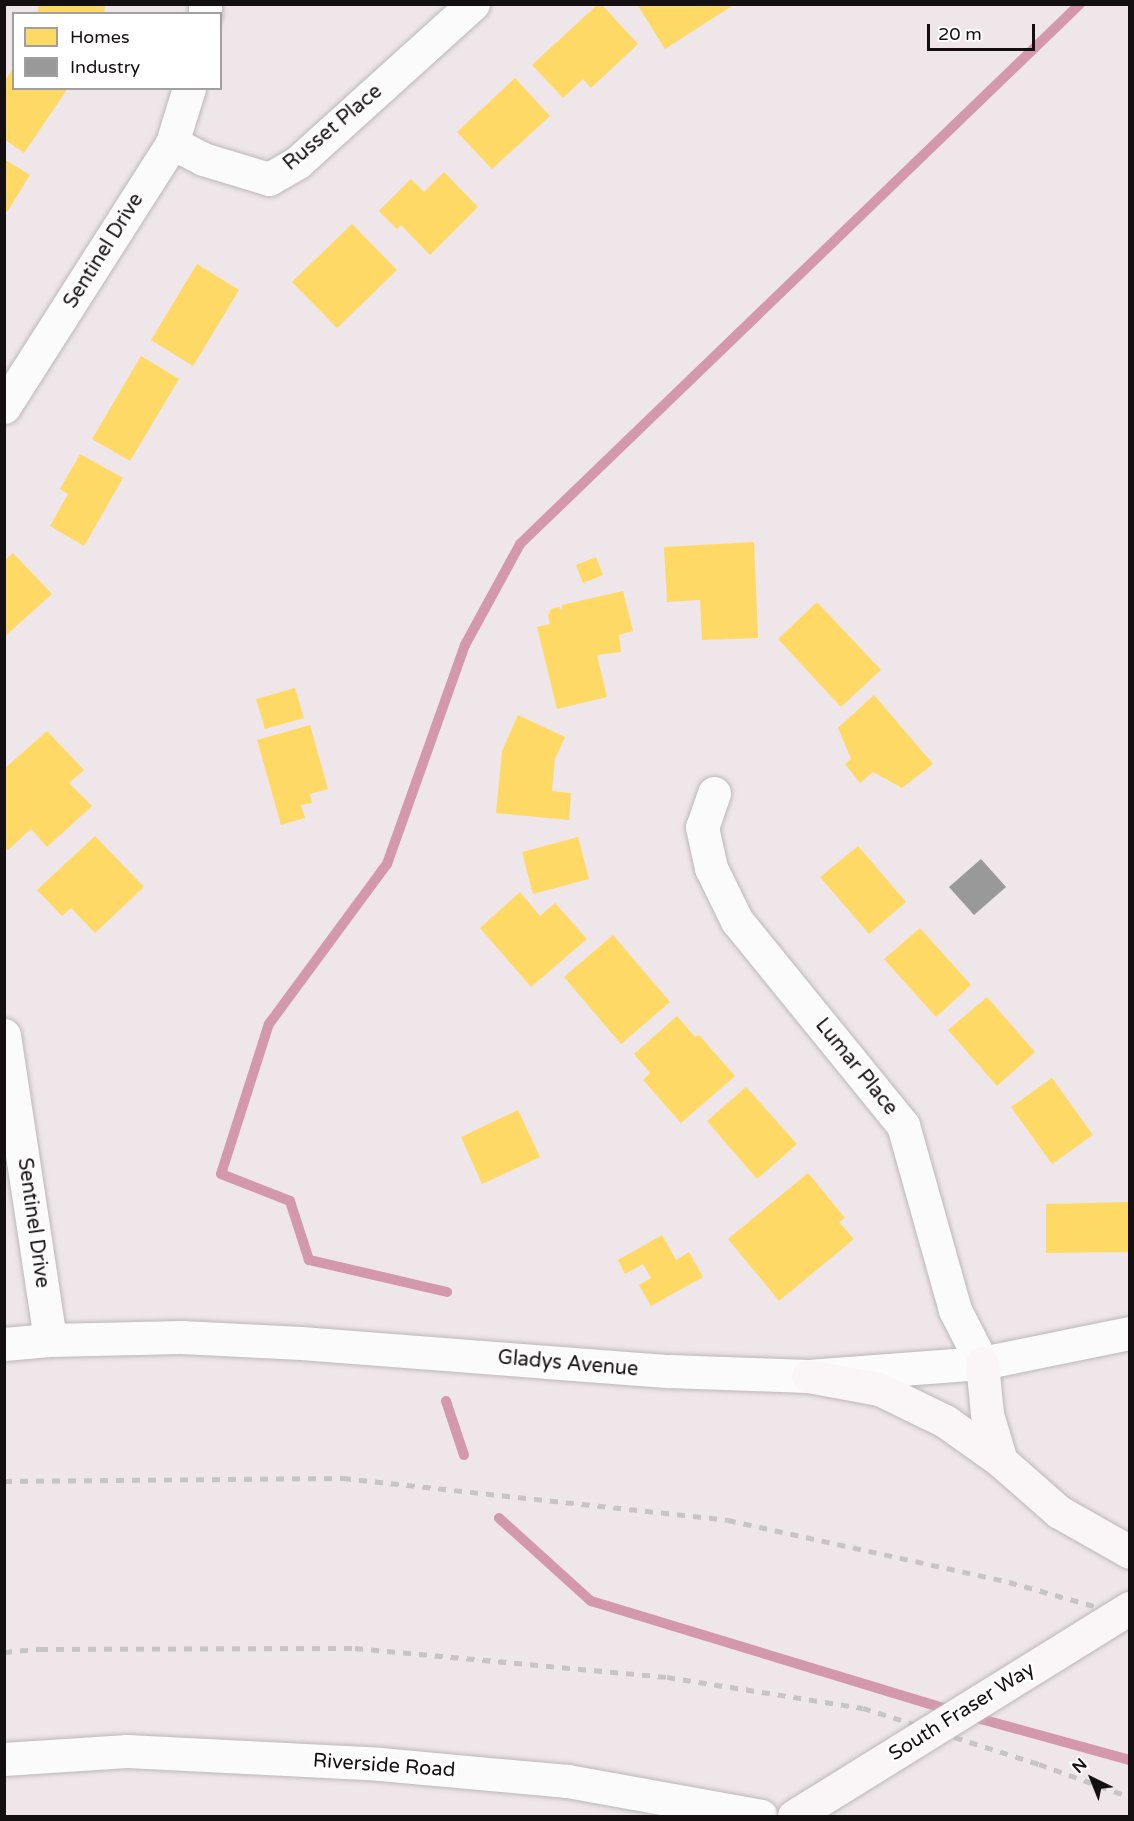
<!DOCTYPE html>
<html>
<head>
<meta charset="utf-8">
<style>
  body { margin:0 }
  #map { position:relative; width:1134px; height:1821px; overflow:hidden; background:#eee6e8; font-family:"Varela Round",sans-serif }
  div>[style] { position:absolute }
  [style*='--x'] { left:calc(var(--x)*1px); top:calc(var(--y)*1px); width:calc(var(--w)*1px); rotate:calc(var(--a)*1deg) }
  .homes>* { inset:0; background:#ffd966 }
  .industry>* { inset:0; background:#999 }
  .stream>* { height:10px; margin:-5px; padding:0 5px; transform-origin:5px; border-radius:5px; background:#d398ac }
  .roads { filter:drop-shadow(0 0 2px #bcb7b8) drop-shadow(0 0 2px #bcb7b8) }
  .minor>* { height:33px; margin:-16.5px; padding:0 16.5px; transform-origin:16.5px; border-radius:16.5px; background:#fcfbfc }
  .tertiary>* { height:33px; margin:-16.5px; padding:0 16.5px; transform-origin:16.5px; border-radius:16.5px; background:#fcfbfc }
  .secondary>* { height:33px; margin:-16.5px; padding:0 16.5px; transform-origin:16.5px; border-radius:16.5px; background:#faf6f7 }
  .rail>* { height:4.5px; margin-top:-2.25px; transform-origin:0; background:repeating-linear-gradient(90deg,#c6c4c4 0 8px,transparent 0 16px) }
  .bridges { filter:drop-shadow(0 0 2px #bcb7b8) drop-shadow(0 0 2px #bcb7b8) }
  .secondary-bridge>* { height:33px; margin:-16.5px; padding:0 16.5px; transform-origin:16.5px; border-radius:16.5px; background:#faf6f7 }
  span { translate:-50% -50%; white-space:nowrap; text-align:center; line-height:1.15; -webkit-text-stroke:6px #fff; paint-order:stroke }
  .street-label { font-size:20px; color:#140f10 }
  .frame { position:absolute; inset:0; border:6px solid #140f10; pointer-events:none }
  .legend { position:absolute; left:12px; top:12px; width:210px; height:78px; box-sizing:border-box; background:#fff; border:2px solid #a19f9f; margin:0; padding:8px 10px; list-style:none; font-size:18px; color:#140f10 }
  .legend li { display:flex; align-items:center; gap:12px; height:30px }
  .legend b { width:30px; border:2px solid #a19f9f }
  .north { position:absolute; left:1062px; top:1749px; width:60px; height:60px; -webkit-text-stroke:4px #fff; paint-order:stroke; rotate:317deg; font-size:16px; font-weight:700; line-height:24px; text-align:center; color:#140f10 }
  .north::after { content:''; display:block; margin:auto; width:21px; height:27px; background:#140f10; clip-path:polygon(50% 0,100% 100%,50% 72%,0 100%) }
  .scale { position:absolute; left:927px; top:24px; width:108px; height:27px; box-sizing:border-box; border:3px solid #140f10; border-top:0; padding-left:8px; font-size:18px; line-height:21px; white-space:nowrap; color:#140f10; -webkit-text-stroke:4px #fff; paint-order:stroke }
</style>
</head>
<body>
<div id="map">
  <div class="homes">
    <i style="clip-path:polygon(38px 4px,105px 4px,104px 14px,38px 14px)"></i>
    <i style="clip-path:polygon(598px 4px,601px 4px,638px 44px,591px 88px,583px 79px,563px 98px,532px 65px)"></i>
    <i style="clip-path:polygon(637px 4px,735px 4px,665px 49px)"></i>
    <i style="clip-path:polygon(14px 68px,14px 88px,68px 88px,24px 153px,4px 139px,4px 81px)"></i>
    <i style="clip-path:polygon(515px 78px,550px 116px,492px 169px,457px 132px)"></i>
    <i style="clip-path:polygon(4px 159px,30px 175px,7px 212px,4px 211px)"></i>
    <i style="clip-path:polygon(444px 172px,478px 207px,430px 255px,401px 225px,397px 229px,379px 211px,411px 179px,424px 192px)"></i>
    <i style="clip-path:polygon(352px 224px,397px 270px,337px 328px,292px 282px)"></i>
    <i style="clip-path:polygon(197px 264px,239px 290px,193px 366px,151px 340px)"></i>
    <i style="clip-path:polygon(141px 356px,179px 379px,130px 461px,92px 439px)"></i>
    <i style="clip-path:polygon(80px 454px,123px 478px,84px 546px,50px 526px,68px 494px,60px 489px)"></i>
    <i style="clip-path:polygon(754px 542px,758px 638px,702px 640px,700px 600px,667px 602px,664px 547px)"></i>
    <i style="clip-path:polygon(13px 553px,52px 594px,4px 637px,4px 561px)"></i>
    <i style="clip-path:polygon(596px 557px,603px 575px,583px 583px,576px 565px)"></i>
    <i style="clip-path:polygon(623px 591px,633px 631px,619px 635px,621px 652px,597px 655px,607px 697px,557px 709px,537px 627px,550px 624px,548px 615px,551px 609px,559px 607px,562px 611px,562px 605px)"></i>
    <i style="clip-path:polygon(817px 602px,881px 670px,841px 707px,778px 639px)"></i>
    <i style="clip-path:polygon(295px 688px,304px 718px,265px 729px,256px 699px)"></i>
    <i style="clip-path:polygon(874px 695px,933px 764px,902px 788px,873px 772px,860px 783px,845px 764px,851px 759px,838px 728px)"></i>
    <i style="clip-path:polygon(518px 715px,565px 737px,555px 759px,552px 791px,571px 793px,569px 820px,496px 813px,502px 751px)"></i>
    <i style="clip-path:polygon(310px 725px,328px 789px,310px 794px,312px 803px,301px 805px,305px 818px,281px 825px,257px 740px)"></i>
    <i style="clip-path:polygon(47px 731px,84px 770px,69px 783px,92px 806px,47px 847px,31px 829px,8px 850px,4px 846px,4px 769px)"></i>
    <i style="clip-path:polygon(95px 836px,144px 887px,95px 933px,71px 908px,62px 916px,37px 890px)"></i>
    <i style="clip-path:polygon(578px 837px,589px 879px,533px 894px,522px 852px)"></i>
    <i style="clip-path:polygon(858px 846px,906px 902px,869px 934px,820px 877px)"></i>
    <i style="clip-path:polygon(520px 892px,540px 916px,555px 903px,587px 939px,531px 987px,480px 928px)"></i>
    <i style="clip-path:polygon(920px 928px,971px 985px,936px 1017px,884px 959px)"></i>
    <i style="clip-path:polygon(613px 935px,670px 1002px,621px 1044px,564px 977px)"></i>
    <i style="clip-path:polygon(987px 997px,1035px 1052px,997px 1086px,948px 1030px)"></i>
    <i style="clip-path:polygon(677px 1016px,695px 1037px,699px 1035px,735px 1076px,681px 1123px,643px 1080px,650px 1073px,634px 1054px)"></i>
    <i style="clip-path:polygon(1052px 1078px,1093px 1135px,1052px 1164px,1011px 1107px)"></i>
    <i style="clip-path:polygon(746px 1087px,797px 1144px,757px 1179px,707px 1121px)"></i>
    <i style="clip-path:polygon(518px 1110px,540px 1157px,482px 1184px,461px 1137px)"></i>
    <i style="clip-path:polygon(808px 1173px,845px 1218px,839px 1222px,854px 1239px,779px 1301px,728px 1239px)"></i>
    <i style="clip-path:polygon(1130px 1202px,1130px 1252px,1046px 1253px,1046px 1204px)"></i>
    <i style="clip-path:polygon(662px 1235px,676px 1260px,689px 1252px,703px 1277px,651px 1306px,639px 1285px,651px 1278px,643px 1264px,625px 1274px,618px 1260px)"></i>
  </div>
  <div class="industry">
    <i style="clip-path:polygon(981px 859px,1006px 887px,974px 915px,949px 887px)"></i>
  </div>
  <div class="stream">
    <i style="--x:447;--y:1292;--w:142;--a:-166.9"></i>
    <i style="--x:309;--y:1260;--w:62;--a:-107.9"></i>
    <i style="--x:290;--y:1201;--w:74;--a:-158.6"></i>
    <i style="--x:221;--y:1174;--w:157;--a:-72.3"></i>
    <i style="--x:269;--y:1024;--w:199;--a:-53.6"></i>
    <i style="--x:387;--y:864;--w:232;--a:-70.4"></i>
    <i style="--x:465;--y:645;--w:115;--a:-61.4"></i>
    <i style="--x:520;--y:544;--w:778;--a:-43.96"></i>
    <i style="--x:446;--y:1401;--w:57;--a:71.6"></i>
    <i style="--x:499;--y:1518;--w:124;--a:42.1"></i>
    <i style="--x:591;--y:1601;--w:377;--a:16.9"></i>
    <i style="--x:970;--y:1716;--w:166;--a:15.4"></i>
  </div>
  <div class="roads">
    <div class="minor">
      <i style="--x:205;--y:14;--w:10;--a:-90"></i>
      <i style="--x:172;--y:143;--w:35;--a:27"></i>
      <i style="--x:203;--y:159;--w:69;--a:16.9"></i>
      <i style="--x:269;--y:179;--w:34;--a:-30"></i>
      <i style="--x:298;--y:162;--w:236;--a:-42.1"></i>
      <i style="--x:4;--y:407;--w:313;--a:-57.5"></i>
      <i style="--x:172;--y:143;--w:58;--a:-72.8"></i>
      <i style="--x:714;--y:793;--w:36;--a:109"></i>
      <i style="--x:702;--y:827;--w:42;--a:77.6"></i>
      <i style="--x:711;--y:868;--w:59;--a:63.9"></i>
      <i style="--x:737;--y:921;--w:263;--a:50.9"></i>
      <i style="--x:903;--y:1125;--w:192;--a:74.3"></i>
      <i style="--x:955;--y:1310;--w:59;--a:63"></i>
      <i style="--x:4;--y:1035;--w:308;--a:81.4"></i>
    </div>
    <div class="tertiary">
      <i style="--x:4;--y:1344;--w:46;--a:-5"></i>
      <i style="--x:50;--y:1340;--w:131;--a:-1.3"></i>
      <i style="--x:181;--y:1337;--w:120;--a:2.9"></i>
      <i style="--x:301;--y:1343;--w:369;--a:4.4"></i>
      <i style="--x:669;--y:1371;--w:139;--a:2.1"></i>
      <i style="--x:808;--y:1376;--w:174;--a:-4.3"></i>
      <i style="--x:982;--y:1363;--w:151;--a:-11.5"></i>
      <i style="--x:4;--y:1759;--w:123;--a:-3.7"></i>
      <i style="--x:127;--y:1751;--w:253;--a:2.9"></i>
      <i style="--x:380;--y:1764;--w:188;--a:5.2"></i>
      <i style="--x:567;--y:1781;--w:197;--a:10.2"></i>
    </div>
    <div class="secondary">
      <i style="--x:982;--y:1363;--w:51;--a:84.4"></i>
      <i style="--x:987;--y:1414;--w:49;--a:73.4"></i>
      <i style="--x:808;--y:1376;--w:72;--a:10.4"></i>
      <i style="--x:879;--y:1389;--w:73;--a:25.9"></i>
      <i style="--x:945;--y:1421;--w:69;--a:35.5"></i>
      <i style="--x:1001;--y:1461;--w:77;--a:41.3"></i>
      <i style="--x:1059;--y:1512;--w:81;--a:29.4"></i>
    </div>
  </div>
  <div class="rail">
    <i style="--x:4;--y:1481;--w:339;--a:-0.5"></i>
    <i style="--x:343;--y:1478;--w:387;--a:6.2"></i>
    <i style="--x:728;--y:1520;--w:288;--a:12.4"></i>
    <i style="--x:1009;--y:1582;--w:126;--a:15.7"></i>
    <i style="--x:4;--y:1652;--w:36;--a:-5"></i>
    <i style="--x:40;--y:1649;--w:315;--a:-0.2"></i>
    <i style="--x:355;--y:1648;--w:313;--a:5.3"></i>
    <i style="--x:667;--y:1677;--w:198;--a:9"></i>
    <i style="--x:863;--y:1708;--w:185;--a:17.7"></i>
    <i style="--x:1039;--y:1764;--w:97;--a:19.9"></i>
  </div>
  <div class="bridges">
    <div class="secondary-bridge">
      <i style="--x:794;--y:1816;--w:395;--a:-31.8"></i>
    </div>
  </div>
  <div class="street-label">
    <span style="left:333px;top:128px;rotate:-40deg">Russet Place</span>
    <span style="left:104px;top:251px;rotate:-58deg">Sentinel Drive</span>
    <span style="left:856px;top:1067px;rotate:51deg">Lumar Place</span>
    <span style="left:33px;top:1223px;rotate:82deg">Sentinel Drive</span>
    <span style="left:568px;top:1364px;rotate:5deg">Gladys Avenue</span>
    <span style="left:962px;top:1712px;rotate:-32deg">South Fraser Way</span>
    <span style="left:384px;top:1766px;rotate:4deg">Riverside Road</span>
  </div>
  <div class="frame"></div>
  <ul class="legend">
  <li><b style="height:16px;background:#ffd966"></b>Homes</li>
  <li><b style="height:16px;background:#999"></b>Industry</li>
  </ul>
  <div class="north">N</div>
  <div class="scale">20 m</div>
</div>
</body>
</html>
